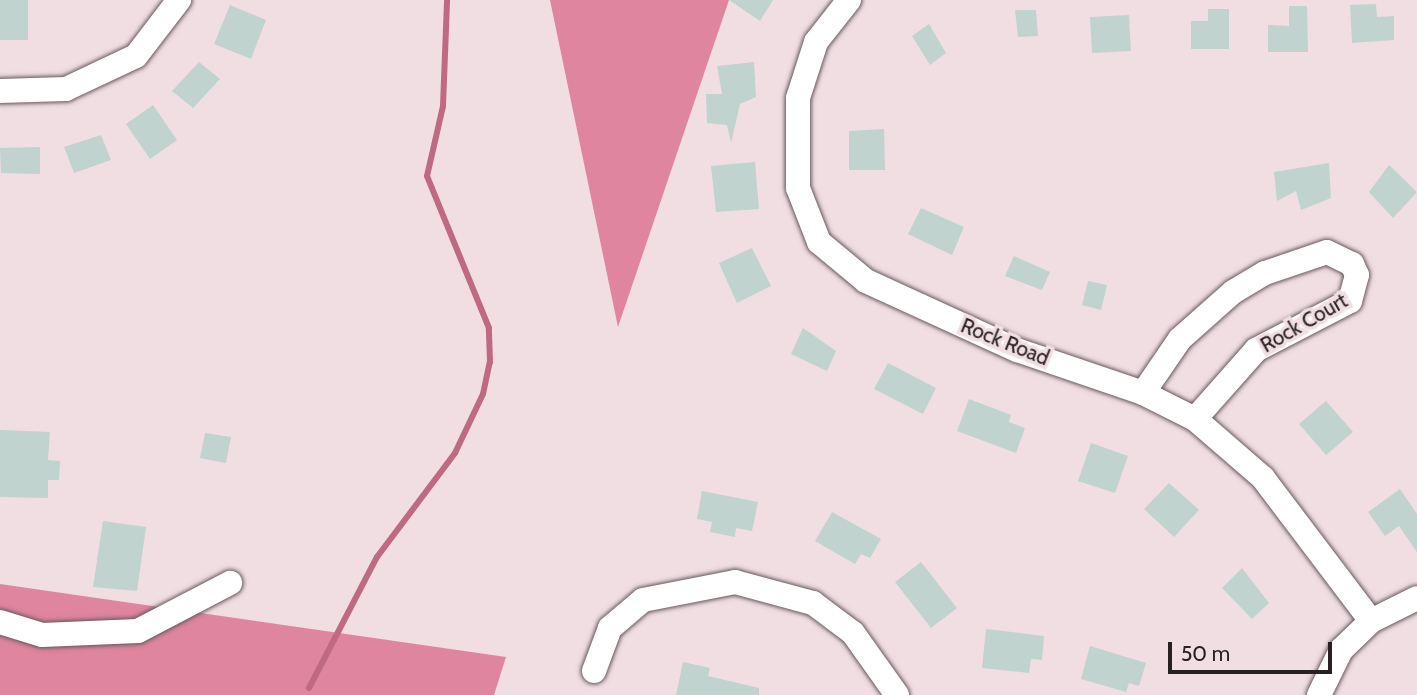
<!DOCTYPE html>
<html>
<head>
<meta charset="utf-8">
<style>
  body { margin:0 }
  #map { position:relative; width:1417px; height:695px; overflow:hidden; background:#f0dee2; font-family:Cabin,sans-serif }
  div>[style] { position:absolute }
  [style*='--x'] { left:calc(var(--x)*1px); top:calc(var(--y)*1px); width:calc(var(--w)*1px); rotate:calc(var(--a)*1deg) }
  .forest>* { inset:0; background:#df859f }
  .stream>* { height:6px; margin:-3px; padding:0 3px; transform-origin:3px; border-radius:3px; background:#c06983 }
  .building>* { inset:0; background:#c0d3cf }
  .roads { filter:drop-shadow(0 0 2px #68595d) drop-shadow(0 0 2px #68595d) }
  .minor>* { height:24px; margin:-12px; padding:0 12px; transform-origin:12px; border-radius:12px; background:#fff }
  span { translate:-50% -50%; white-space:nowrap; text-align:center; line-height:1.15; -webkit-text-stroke:7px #f0dee2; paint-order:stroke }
  .street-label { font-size:21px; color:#282123 }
  .scale { position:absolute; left:1168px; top:642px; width:164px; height:32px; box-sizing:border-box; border:4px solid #282123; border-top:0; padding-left:9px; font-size:21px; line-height:24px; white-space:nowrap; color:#282123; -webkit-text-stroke:5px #f0dee2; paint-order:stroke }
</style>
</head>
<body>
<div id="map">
  <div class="forest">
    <i style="clip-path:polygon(550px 0,729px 0,618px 327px)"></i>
    <i style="clip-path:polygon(0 584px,506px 657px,494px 695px,0 695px)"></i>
  </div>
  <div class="stream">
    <i style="--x:309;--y:688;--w:148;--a:-62.6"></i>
    <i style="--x:377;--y:557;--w:130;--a:-53.1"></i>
    <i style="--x:455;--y:453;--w:65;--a:-64.6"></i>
    <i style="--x:483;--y:394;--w:33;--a:-78"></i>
    <i style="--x:490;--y:362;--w:34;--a:-92"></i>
    <i style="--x:489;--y:328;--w:164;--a:-112.2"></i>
    <i style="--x:427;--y:176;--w:72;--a:-77.1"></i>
    <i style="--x:443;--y:106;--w:106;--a:-87.8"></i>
  </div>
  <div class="building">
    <i style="clip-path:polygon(0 0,28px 0,28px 40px,0 40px)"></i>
    <i style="clip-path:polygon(729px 0,773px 0,760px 21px)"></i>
    <i style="clip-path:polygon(1376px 4px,1377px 17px,1394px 16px,1394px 40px,1352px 43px,1350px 5px)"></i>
    <i style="clip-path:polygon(230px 5px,266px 20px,251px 59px,214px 44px)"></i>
    <i style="clip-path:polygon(1289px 6px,1307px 6px,1308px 52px,1268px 52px,1268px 25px,1289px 26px)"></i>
    <i style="clip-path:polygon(1208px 9px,1229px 9px,1229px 49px,1191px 49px,1191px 21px,1208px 21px)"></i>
    <i style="clip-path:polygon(1015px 10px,1036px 10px,1038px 36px,1018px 37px)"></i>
    <i style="clip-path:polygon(1129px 15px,1131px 51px,1092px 53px,1090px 17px)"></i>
    <i style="clip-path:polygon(929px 24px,946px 53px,930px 65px,912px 36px)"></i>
    <i style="clip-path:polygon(199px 62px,220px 79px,193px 108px,172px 91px)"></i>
    <i style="clip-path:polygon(754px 62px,756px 97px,740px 104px,731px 143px,727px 125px,707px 123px,706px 94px,722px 94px,717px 66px)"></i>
    <i style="clip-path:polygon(153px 105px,177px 140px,150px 159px,126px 124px)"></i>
    <i style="clip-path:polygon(884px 129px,885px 170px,849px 170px,849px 131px)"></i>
    <i style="clip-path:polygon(101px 135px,111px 160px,74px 173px,64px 147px)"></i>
    <i style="clip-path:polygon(40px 147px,40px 174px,1px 173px,0 148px)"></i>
    <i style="clip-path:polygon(755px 162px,759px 209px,716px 212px,711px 166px)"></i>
    <i style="clip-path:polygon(1329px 163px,1331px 198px,1301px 210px,1296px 191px,1277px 201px,1274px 172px)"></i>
    <i style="clip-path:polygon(1389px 165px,1417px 192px,1393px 218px,1369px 192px)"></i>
    <i style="clip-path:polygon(921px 208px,964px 227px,952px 255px,908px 234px)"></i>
    <i style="clip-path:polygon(752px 248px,771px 286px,737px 303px,719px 263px)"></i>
    <i style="clip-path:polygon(1014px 256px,1050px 272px,1042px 290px,1005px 276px)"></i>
    <i style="clip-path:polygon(1088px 281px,1107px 285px,1101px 310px,1082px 305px)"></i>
    <i style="clip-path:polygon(803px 328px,836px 351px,827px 371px,791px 354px)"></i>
    <i style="clip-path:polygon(888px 363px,936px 388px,923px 414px,874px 389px)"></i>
    <i style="clip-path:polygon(969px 399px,1011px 415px,1009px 422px,1025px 428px,1016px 453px,957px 431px)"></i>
    <i style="clip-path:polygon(1326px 401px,1353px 432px,1326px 455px,1299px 424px)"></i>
    <i style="clip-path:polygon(0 430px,50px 432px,48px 460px,60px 461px,59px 480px,48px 480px,48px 498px,0 497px)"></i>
    <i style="clip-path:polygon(205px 433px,231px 437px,226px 463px,200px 458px)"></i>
    <i style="clip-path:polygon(1091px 443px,1128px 456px,1115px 493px,1078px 481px)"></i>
    <i style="clip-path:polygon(1169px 483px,1199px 510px,1174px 537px,1144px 509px)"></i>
    <i style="clip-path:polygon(1400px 489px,1417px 514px,1417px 552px,1399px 526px,1385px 536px,1368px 512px)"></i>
    <i style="clip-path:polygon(702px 491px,758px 502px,752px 531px,736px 528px,735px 537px,710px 532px,712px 522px,697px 519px)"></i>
    <i style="clip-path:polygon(832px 512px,881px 539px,870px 558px,861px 554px,855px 564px,815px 541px)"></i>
    <i style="clip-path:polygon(103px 521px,146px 527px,137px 591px,93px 587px)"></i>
    <i style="clip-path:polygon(921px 562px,957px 608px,931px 628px,895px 582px)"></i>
    <i style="clip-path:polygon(1242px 568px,1269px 603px,1252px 619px,1222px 588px)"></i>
    <i style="clip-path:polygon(986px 629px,1044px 636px,1042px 660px,1031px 659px,1029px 673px,982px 668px)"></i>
    <i style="clip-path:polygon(1090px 646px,1146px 663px,1139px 686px,1129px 683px,1126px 692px,1081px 679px)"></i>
    <i style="clip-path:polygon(683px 662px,710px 668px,708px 676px,759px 688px,759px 695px,676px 695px)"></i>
  </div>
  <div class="roads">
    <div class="minor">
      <i style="--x:849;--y:0;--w:53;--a:128.2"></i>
      <i style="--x:816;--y:42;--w:59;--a:107.8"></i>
      <i style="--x:798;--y:98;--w:90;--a:90"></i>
      <i style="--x:798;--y:188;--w:58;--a:68.7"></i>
      <i style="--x:819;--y:242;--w:61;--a:39.7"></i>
      <i style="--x:866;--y:281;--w:166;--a:24.6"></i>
      <i style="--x:1017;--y:350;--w:133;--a:18.8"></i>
      <i style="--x:1143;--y:393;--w:58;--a:26.6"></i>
      <i style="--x:1195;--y:419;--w:90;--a:40.9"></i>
      <i style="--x:1263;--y:478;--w:179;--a:52.9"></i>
      <i style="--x:0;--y:91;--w:66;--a:-1.7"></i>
      <i style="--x:66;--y:89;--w:77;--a:-25.2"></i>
      <i style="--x:136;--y:56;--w:71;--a:-52.5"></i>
      <i style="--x:1143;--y:393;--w:65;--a:-55.6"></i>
      <i style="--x:1180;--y:339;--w:71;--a:-41.6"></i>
      <i style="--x:1233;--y:292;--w:37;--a:-31"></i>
      <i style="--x:1265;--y:273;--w:65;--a:-18.7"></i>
      <i style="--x:1327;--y:252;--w:28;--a:26"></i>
      <i style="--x:1352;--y:264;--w:12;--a:66"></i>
      <i style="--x:1357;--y:275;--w:27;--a:105"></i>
      <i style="--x:1350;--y:301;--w:106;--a:152.5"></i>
      <i style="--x:1256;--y:350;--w:92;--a:131.5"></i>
      <i style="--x:0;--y:622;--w:44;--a:17.2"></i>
      <i style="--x:42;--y:635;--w:96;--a:-2.4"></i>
      <i style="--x:138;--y:631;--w:104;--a:-27.6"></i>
      <i style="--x:594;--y:671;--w:46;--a:-69.6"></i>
      <i style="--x:610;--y:628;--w:43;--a:-40.3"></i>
      <i style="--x:643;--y:600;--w:94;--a:-11.1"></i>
      <i style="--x:735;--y:582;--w:81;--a:15.1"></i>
      <i style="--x:813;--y:603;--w:50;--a:36.9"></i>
      <i style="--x:853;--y:633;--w:76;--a:54.6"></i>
      <i style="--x:1319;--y:695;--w:50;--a:-63.9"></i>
      <i style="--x:1341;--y:650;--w:42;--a:-44"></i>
      <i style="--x:1371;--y:621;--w:51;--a:-26.6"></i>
    </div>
  </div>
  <div class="street-label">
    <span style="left:1304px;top:323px;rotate:-30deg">Rock Court</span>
    <span style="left:1005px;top:342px;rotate:22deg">Rock Road</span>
  </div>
  <div class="scale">50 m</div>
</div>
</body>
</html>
